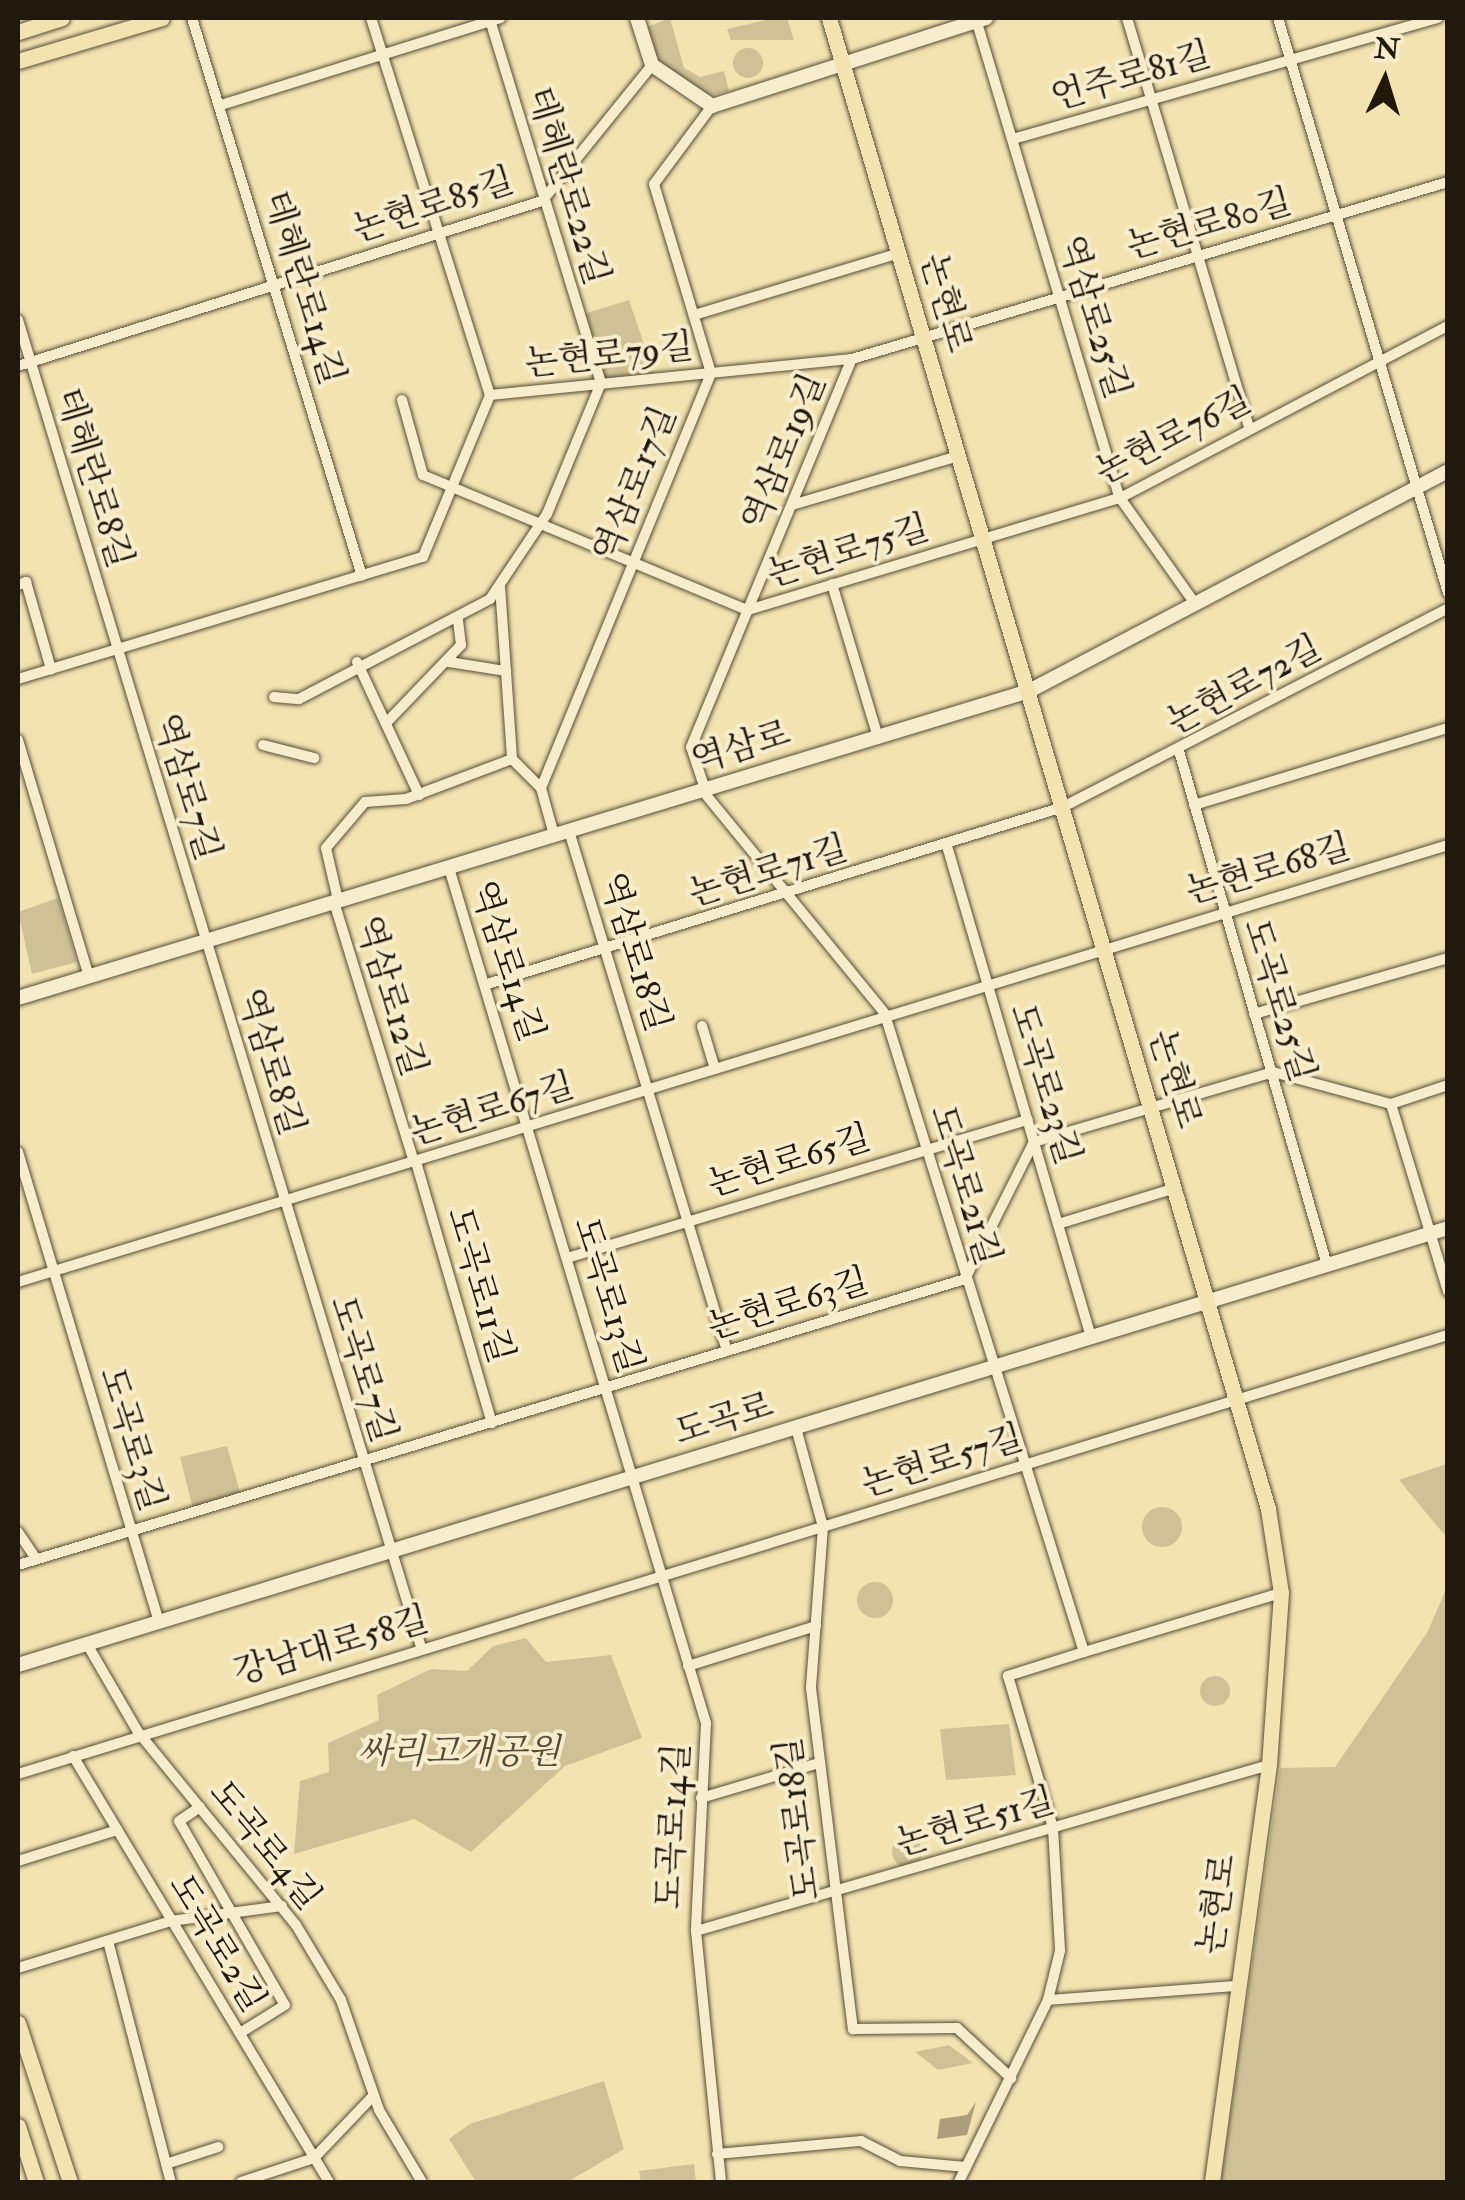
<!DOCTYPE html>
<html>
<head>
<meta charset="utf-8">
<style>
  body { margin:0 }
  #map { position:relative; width:1465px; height:2200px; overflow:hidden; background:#f3e3b1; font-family:"IM FELL Double Pica","Noto Serif KR",serif }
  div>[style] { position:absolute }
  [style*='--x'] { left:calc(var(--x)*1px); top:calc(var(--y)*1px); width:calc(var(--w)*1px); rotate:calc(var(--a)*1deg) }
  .green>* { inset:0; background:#cfc195 }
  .round { border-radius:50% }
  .water>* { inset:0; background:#ac9e7a }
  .roads { filter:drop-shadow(0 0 2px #564c37) drop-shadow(0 0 2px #564c37) }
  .street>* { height:10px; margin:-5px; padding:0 5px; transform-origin:5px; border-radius:5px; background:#f7edcc }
  .secondary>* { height:14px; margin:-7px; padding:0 7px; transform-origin:7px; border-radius:7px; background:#f7edcc }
  .primary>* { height:15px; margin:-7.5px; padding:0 7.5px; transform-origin:7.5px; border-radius:7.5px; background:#f3e3b1 }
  span { translate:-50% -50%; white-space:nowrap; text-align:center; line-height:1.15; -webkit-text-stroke:8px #f7edcc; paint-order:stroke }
  .street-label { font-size:35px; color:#22190e }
  .park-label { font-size:35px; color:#564b36; font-style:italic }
  .frame { position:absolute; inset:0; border:20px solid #22190e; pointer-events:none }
  .north { position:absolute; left:1335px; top:30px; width:100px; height:100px; -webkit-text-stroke:8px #f7edcc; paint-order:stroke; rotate:4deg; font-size:28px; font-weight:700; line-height:40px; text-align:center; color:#22190e }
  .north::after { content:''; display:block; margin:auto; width:35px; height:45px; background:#22190e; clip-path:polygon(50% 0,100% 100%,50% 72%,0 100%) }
</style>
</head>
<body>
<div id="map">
  <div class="green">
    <i style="clip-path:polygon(670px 18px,684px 68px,700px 77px,724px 71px,729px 91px,708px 96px,658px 62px,647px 27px)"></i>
    <i style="clip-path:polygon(775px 18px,787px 18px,794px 40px,731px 40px,727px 29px)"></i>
    <i class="round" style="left:733px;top:48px;width:30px;height:30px"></i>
    <i style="clip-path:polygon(629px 300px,654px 374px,601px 381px,581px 315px)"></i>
    <i style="clip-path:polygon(58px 898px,77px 962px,32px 974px,18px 912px)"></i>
    <i style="clip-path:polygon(227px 1446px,241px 1496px,193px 1509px,180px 1457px)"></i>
    <i style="clip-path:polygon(1447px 1464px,1448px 1464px,1447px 1538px,1399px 1480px)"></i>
    <i class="round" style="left:1142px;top:1507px;width:40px;height:40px"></i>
    <i class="round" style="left:857px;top:1582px;width:36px;height:36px"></i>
    <i style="clip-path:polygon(1447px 1587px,1446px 2182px,1221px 2182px,1280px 1768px,1335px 1767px,1427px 1633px)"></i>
    <i style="clip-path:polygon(526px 1638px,546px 1662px,611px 1655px,642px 1738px,565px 1766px,471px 1852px,414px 1819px,294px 1854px,300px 1781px,329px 1772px,328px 1743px,379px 1720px,377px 1695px,431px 1669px,467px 1671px,493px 1646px)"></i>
    <i class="round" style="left:1200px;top:1676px;width:30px;height:30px"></i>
    <i style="clip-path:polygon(1009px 1724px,1016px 1775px,946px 1780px,940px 1729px)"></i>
    <i class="round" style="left:892px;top:1837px;width:30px;height:30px"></i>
    <i style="clip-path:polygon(949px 2045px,973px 2063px,938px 2070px,915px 2052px)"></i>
    <i style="clip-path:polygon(604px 2081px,624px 2149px,567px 2182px,476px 2182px,449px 2139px,470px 2124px)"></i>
    <i style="clip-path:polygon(694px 2164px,696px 2182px,641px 2182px,639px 2171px)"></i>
  </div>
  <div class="water">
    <i style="clip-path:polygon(976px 2102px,967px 2135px,937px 2139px,940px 2119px,967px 2115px)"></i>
  </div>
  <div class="roads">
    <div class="street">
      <i style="--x:192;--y:18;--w:583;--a:73.06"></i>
      <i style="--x:371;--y:18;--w:395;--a:72.5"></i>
      <i style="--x:1127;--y:18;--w:428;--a:73.4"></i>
      <i style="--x:1278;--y:18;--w:600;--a:73.53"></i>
      <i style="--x:978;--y:26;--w:493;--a:73.3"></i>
      <i style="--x:1120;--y:498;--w:131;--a:54.6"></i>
      <i style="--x:221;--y:105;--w:293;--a:-17.3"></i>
      <i style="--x:1013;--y:139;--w:442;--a:-15.9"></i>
      <i style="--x:694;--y:315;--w:215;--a:-16.8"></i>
      <i style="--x:18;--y:320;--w:1387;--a:73.11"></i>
      <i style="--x:18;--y:366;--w:549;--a:-17.48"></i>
      <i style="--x:542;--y:201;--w:175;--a:-51"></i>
      <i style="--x:490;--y:395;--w:364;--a:-5.7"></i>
      <i style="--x:852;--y:359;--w:622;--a:-16.54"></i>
      <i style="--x:402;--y:400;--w:78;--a:74.4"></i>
      <i style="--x:423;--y:475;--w:352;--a:22.6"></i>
      <i style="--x:748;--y:610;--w:388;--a:-16.8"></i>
      <i style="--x:1120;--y:498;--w:370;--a:-27.7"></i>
      <i style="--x:792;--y:505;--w:174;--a:-16.4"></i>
      <i style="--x:832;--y:584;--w:160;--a:73.3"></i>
      <i style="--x:18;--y:585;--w:9;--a:-21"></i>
      <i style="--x:26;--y:582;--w:91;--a:74"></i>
      <i style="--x:500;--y:586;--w:173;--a:86"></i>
      <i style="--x:512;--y:759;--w:41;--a:45"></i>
      <i style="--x:357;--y:662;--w:147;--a:65"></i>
      <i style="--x:449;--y:662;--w:58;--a:9"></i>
      <i style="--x:18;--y:679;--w:423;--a:-16.8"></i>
      <i style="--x:423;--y:557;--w:175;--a:-67.5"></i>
      <i style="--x:274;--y:697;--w:25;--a:5"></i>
      <i style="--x:299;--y:699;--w:216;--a:-27.6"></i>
      <i style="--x:490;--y:599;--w:102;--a:-56.2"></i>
      <i style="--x:547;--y:514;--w:142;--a:-67.6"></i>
      <i style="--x:601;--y:383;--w:379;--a:-107"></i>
      <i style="--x:389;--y:720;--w:104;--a:-46.2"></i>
      <i style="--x:461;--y:645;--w:26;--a:-97"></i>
      <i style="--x:18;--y:740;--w:246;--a:73.3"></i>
      <i style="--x:263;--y:745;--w:53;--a:14.3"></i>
      <i style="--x:1179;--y:751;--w:535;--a:73.94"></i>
      <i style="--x:705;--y:789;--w:44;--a:-108.4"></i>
      <i style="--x:691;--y:747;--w:420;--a:-67.5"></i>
      <i style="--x:702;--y:790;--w:293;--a:50.7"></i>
      <i style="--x:1194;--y:805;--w:265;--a:-16.9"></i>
      <i style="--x:569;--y:831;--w:543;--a:73.1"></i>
      <i style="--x:554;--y:835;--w:49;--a:-105.5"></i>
      <i style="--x:541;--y:788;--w:448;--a:-67.7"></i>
      <i style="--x:711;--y:373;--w:197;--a:-106.8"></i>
      <i style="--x:654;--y:184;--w:97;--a:-53.4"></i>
      <i style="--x:947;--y:846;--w:512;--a:73.65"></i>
      <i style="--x:449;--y:868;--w:893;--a:73.27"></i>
      <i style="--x:706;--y:1723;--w:208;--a:92.8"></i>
      <i style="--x:696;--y:1931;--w:252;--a:84.3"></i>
      <i style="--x:338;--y:900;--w:53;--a:-103"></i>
      <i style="--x:326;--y:848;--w:60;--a:-49.7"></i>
      <i style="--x:365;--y:802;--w:41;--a:-4.2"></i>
      <i style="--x:406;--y:799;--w:113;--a:-20.7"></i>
      <i style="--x:334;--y:902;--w:272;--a:72.9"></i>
      <i style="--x:487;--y:984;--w:603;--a:-17.08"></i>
      <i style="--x:1063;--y:807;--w:433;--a:-27.3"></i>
      <i style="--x:1254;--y:1014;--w:202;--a:-16.1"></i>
      <i style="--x:886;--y:1018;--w:664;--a:72.66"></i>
      <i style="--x:1084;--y:1652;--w:80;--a:162.5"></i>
      <i style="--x:1008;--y:1676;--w:159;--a:73.5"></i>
      <i style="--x:1053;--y:1828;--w:123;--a:86.7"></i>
      <i style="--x:1060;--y:1951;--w:50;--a:103.8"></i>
      <i style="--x:1048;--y:2000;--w:203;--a:116.1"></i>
      <i style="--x:702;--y:1026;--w:45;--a:73.2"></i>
      <i style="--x:1391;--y:1104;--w:196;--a:73.1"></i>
      <i style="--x:18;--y:1152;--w:491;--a:73.3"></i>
      <i style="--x:416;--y:1162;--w:272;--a:73.8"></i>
      <i style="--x:1058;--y:1224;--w:123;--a:-17"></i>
      <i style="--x:567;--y:1258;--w:481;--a:-16.7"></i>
      <i style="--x:18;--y:1282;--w:1495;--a:-16.99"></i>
      <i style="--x:796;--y:1428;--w:103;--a:74.7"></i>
      <i style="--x:823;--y:1527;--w:161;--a:94.3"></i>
      <i style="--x:811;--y:1688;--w:344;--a:83"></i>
      <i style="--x:853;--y:2029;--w:104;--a:-0.6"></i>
      <i style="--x:957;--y:2028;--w:74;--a:42.8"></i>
      <i style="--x:18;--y:1532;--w:32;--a:56"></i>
      <i style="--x:18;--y:1565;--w:989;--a:-16.8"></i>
      <i style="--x:965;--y:1279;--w:153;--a:-63.3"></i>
      <i style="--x:1034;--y:1142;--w:249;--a:-16.3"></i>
      <i style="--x:1273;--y:1072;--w:122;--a:15.2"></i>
      <i style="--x:1391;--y:1104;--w:60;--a:-18.4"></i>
      <i style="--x:87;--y:1644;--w:102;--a:59.9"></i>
      <i style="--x:138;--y:1732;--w:249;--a:50.7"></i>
      <i style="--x:296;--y:1925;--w:87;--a:59"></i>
      <i style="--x:341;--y:2000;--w:116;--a:70.9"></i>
      <i style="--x:379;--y:2110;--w:84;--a:59.2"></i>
      <i style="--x:1084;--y:1652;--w:206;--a:-16.7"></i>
      <i style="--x:688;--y:1666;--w:134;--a:-17.4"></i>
      <i style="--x:73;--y:1756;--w:497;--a:59"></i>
      <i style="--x:18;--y:1774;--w:1496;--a:-17.07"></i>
      <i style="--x:701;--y:1798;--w:123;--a:-16.5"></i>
      <i style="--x:200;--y:1807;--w:25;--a:146"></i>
      <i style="--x:179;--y:1821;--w:212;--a:60.1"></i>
      <i style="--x:285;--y:2005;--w:53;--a:148.1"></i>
      <i style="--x:18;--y:1861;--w:104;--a:-17.4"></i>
      <i style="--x:696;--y:1931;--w:597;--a:-16.16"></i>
      <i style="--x:108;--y:1941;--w:249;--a:75.4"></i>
      <i style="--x:18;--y:1968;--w:160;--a:-17.1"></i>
      <i style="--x:171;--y:1921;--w:112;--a:-7.7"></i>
      <i style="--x:1048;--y:2000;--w:189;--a:-4.3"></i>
      <i style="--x:717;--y:2154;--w:145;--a:-5.2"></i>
      <i style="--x:861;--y:2141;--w:44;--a:27.1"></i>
      <i style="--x:900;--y:2161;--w:66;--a:5.2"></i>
      <i style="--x:166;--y:2164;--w:55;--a:-18.1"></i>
      <i style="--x:241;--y:2182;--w:77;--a:-18.2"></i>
      <i style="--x:314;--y:2158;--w:86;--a:-46.4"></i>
    </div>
    <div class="secondary">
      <i style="--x:637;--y:18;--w:49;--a:72.3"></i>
      <i style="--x:652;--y:65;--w:73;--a:34.3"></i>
      <i style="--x:712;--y:106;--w:288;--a:-17.8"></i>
      <i style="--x:18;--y:998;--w:1057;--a:-16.89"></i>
      <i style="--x:1029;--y:691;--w:473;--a:-27.7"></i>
      <i style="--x:18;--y:1665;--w:1495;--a:-16.99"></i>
    </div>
    <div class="primary">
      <i style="--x:829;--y:18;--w:1554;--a:73.59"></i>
      <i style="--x:1268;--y:1509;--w:85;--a:81.2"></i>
      <i style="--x:1281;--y:1593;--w:172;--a:94"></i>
      <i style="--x:1269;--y:1765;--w:421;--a:97.8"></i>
      <i style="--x:18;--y:32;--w:46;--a:-17.7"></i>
      <i style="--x:18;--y:61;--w:150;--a:-16.6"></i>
      <i style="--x:18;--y:2023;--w:167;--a:71.9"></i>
      <i style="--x:18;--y:2126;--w:59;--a:72.2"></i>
    </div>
  </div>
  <div class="street-label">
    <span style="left:1131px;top:76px;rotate:-16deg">언주로81길</span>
    <span style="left:568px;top:186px;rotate:73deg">테헤란로22길</span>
    <span style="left:433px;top:205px;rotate:-18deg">논현로85길</span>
    <span style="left:1209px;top:224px;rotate:-16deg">논현로80길</span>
    <span style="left:304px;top:288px;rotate:73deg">테헤란로14길</span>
    <span style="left:946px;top:303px;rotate:74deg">논현로</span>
    <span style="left:1094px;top:317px;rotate:73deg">역삼로25길</span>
    <span style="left:609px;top:355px;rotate:-6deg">논현로79길</span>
    <span style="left:1173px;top:436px;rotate:-27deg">논현로76길</span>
    <span style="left:784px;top:452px;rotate:-68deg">역삼로19길</span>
    <span style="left:94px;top:478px;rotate:73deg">테헤란로8길</span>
    <span style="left:635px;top:484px;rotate:-68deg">역삼로17길</span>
    <span style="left:848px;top:551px;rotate:-17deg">논현로75길</span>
    <span style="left:1244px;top:685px;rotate:-28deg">논현로72길</span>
    <span style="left:741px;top:747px;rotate:-17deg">역삼로</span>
    <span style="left:187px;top:787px;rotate:73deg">역삼로7길</span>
    <span style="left:1268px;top:869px;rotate:-16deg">논현로68길</span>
    <span style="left:768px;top:871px;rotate:-17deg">논현로71길</span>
    <span style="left:635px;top:952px;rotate:73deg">역삼로18길</span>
    <span style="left:507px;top:961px;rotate:72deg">역삼로14길</span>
    <span style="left:391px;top:996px;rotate:73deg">역삼로12길</span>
    <span style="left:1279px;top:1000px;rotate:73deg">도곡로25길</span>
    <span style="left:271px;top:1062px;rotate:73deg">역삼로8길</span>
    <span style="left:1175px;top:1079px;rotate:73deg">논현로</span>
    <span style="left:1045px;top:1084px;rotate:73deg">도곡로23길</span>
    <span style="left:492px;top:1109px;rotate:-17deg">논현로67길</span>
    <span style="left:789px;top:1161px;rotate:-17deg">논현로65길</span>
    <span style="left:965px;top:1185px;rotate:73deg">도곡로21길</span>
    <span style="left:480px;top:1285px;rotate:74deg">도곡로11길</span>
    <span style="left:608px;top:1295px;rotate:73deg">도곡로13길</span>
    <span style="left:788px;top:1304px;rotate:-17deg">논현로63길</span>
    <span style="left:363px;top:1369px;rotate:73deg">도곡로7길</span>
    <span style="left:724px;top:1419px;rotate:-17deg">도곡로</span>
    <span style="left:132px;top:1439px;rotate:73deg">도곡로3길</span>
    <span style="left:942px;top:1461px;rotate:-17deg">논현로57길</span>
    <span style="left:331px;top:1646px;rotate:-16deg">강남대로58길</span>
    <span style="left:798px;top:1819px;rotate:-97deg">도곡로18길</span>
    <span style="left:975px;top:1822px;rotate:-16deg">논현로51길</span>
    <span style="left:673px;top:1826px;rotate:-87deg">도곡로14길</span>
    <span style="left:265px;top:1845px;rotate:51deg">도곡로4길</span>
    <span style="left:1217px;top:1904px;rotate:-82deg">논현로</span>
    <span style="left:217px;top:1943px;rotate:59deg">도곡로2길</span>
  </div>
  <div class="park-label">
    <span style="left:459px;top:1752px">싸리고개공원</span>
  </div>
  <div class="frame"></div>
  <div class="north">N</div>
</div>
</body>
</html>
